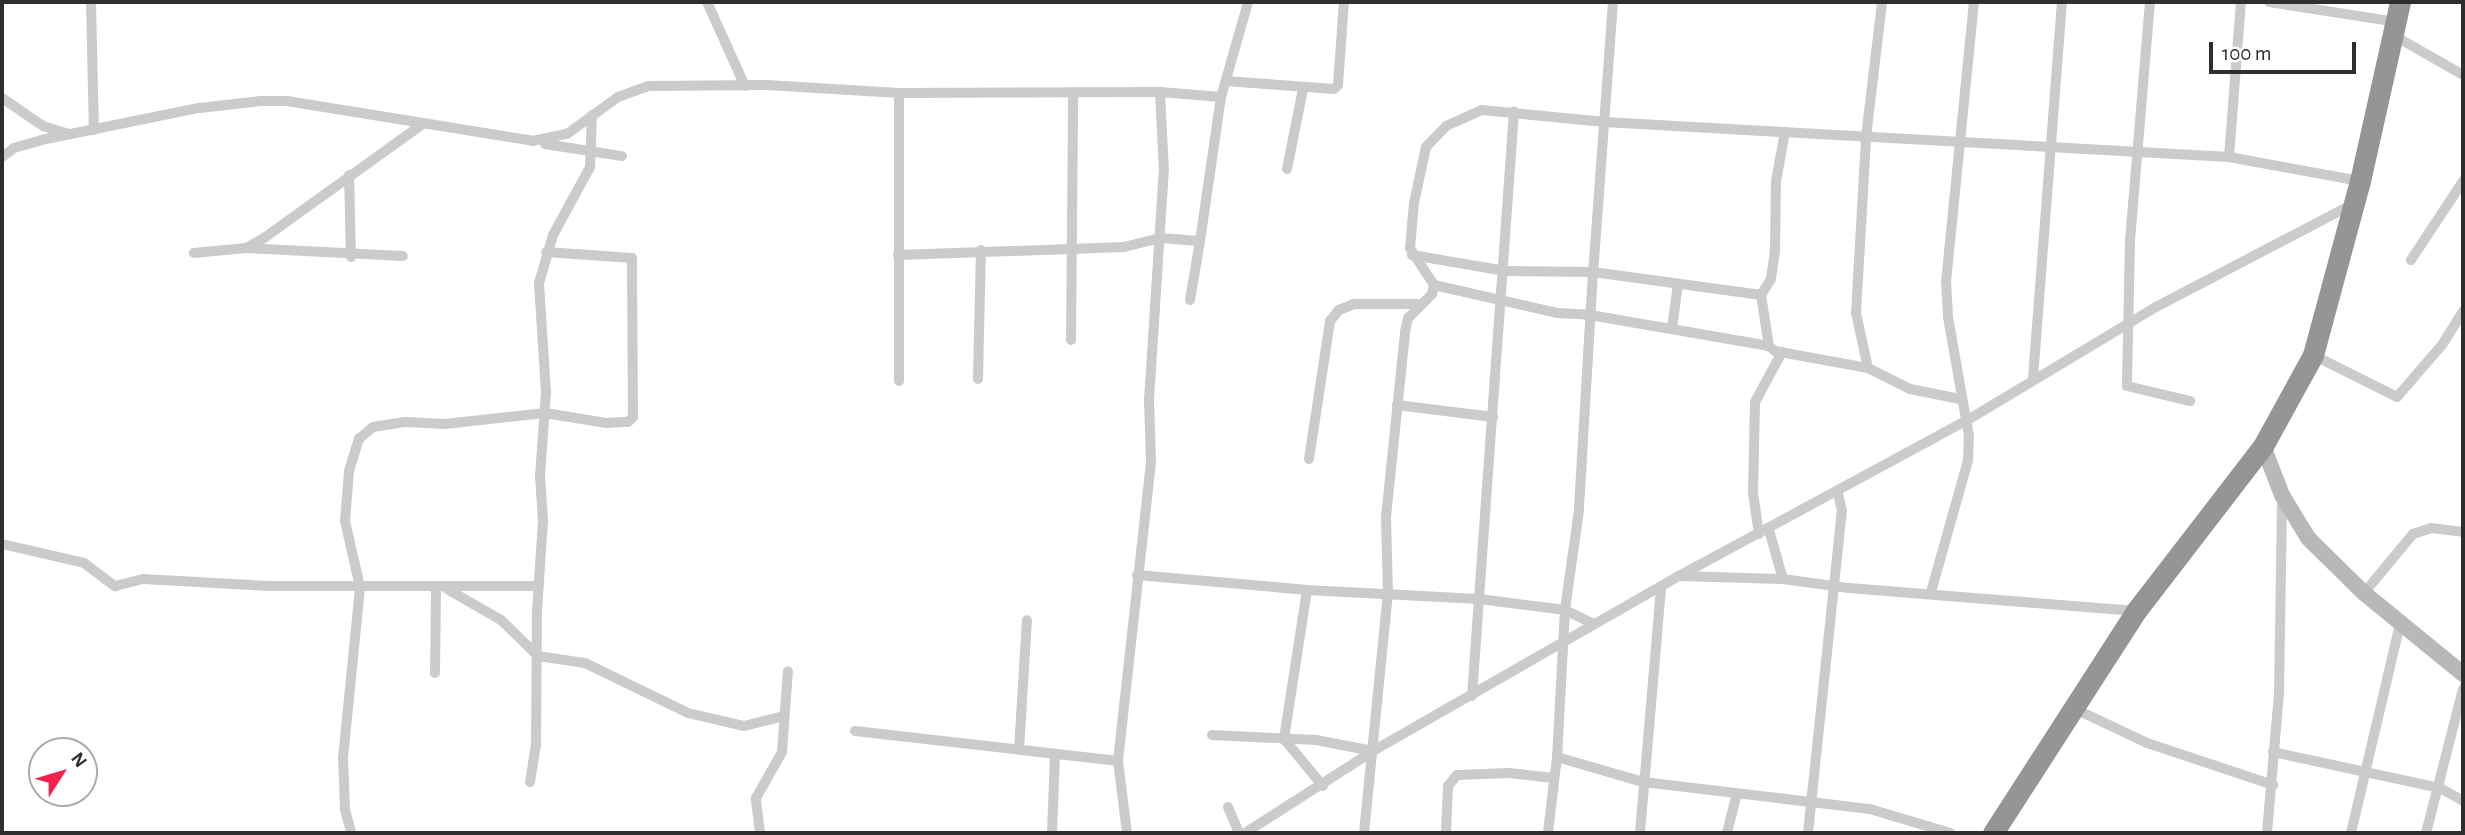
<!DOCTYPE html>
<html>
<head>
<meta charset="utf-8">
<style>
  body { margin:0 }
  #map { position:relative; width:2465px; height:835px; overflow:hidden; background:#fff; font-family:"Alegreya Sans",sans-serif }
  div>[style] { position:absolute }
  [style*='--x'] { left:calc(var(--x)*1px); top:calc(var(--y)*1px); width:calc(var(--w)*1px); rotate:calc(var(--a)*1deg) }
  .street>* { height:10px; margin:-5px; padding:0 5px; transform-origin:5px; border-radius:5px; background:#cbcbcb }
  .secondary>* { height:16px; margin:-8px; padding:0 8px; transform-origin:8px; border-radius:8px; background:#b8b8b8 }
  .highway>* { height:21px; margin:-10.5px; padding:0 10.5px; transform-origin:10.5px; border-radius:10.5px; background:#959595 }
  span { translate:-50% -50%; white-space:nowrap; text-align:center; line-height:1.15; -webkit-text-stroke:7px #fff; paint-order:stroke }
  .frame { position:absolute; inset:0; border:4px solid #2e2e2e; pointer-events:none }
  .north { position:absolute; left:28px; top:737px; width:70px; height:70px; box-sizing:border-box; background:#fff; border:2px solid #ababab; border-radius:50%; rotate:53deg; font-size:19px; font-weight:700; line-height:28px; text-align:center; color:#2e2e2e }
  .north::after { content:''; display:block; margin:auto; width:24px; height:32px; background:#f3214c; clip-path:polygon(50% 0,100% 100%,50% 72%,0 100%) }
  .scale { position:absolute; left:2209px; top:42px; width:147px; height:32px; box-sizing:border-box; border:4px solid #2e2e2e; border-top:0; padding-left:9px; font-size:21px; line-height:24px; white-space:nowrap; color:#2e2e2e; -webkit-text-stroke:5px #fff; paint-order:stroke }
</style>
</head>
<body>
<div id="map">
  <div class="street">
    <i style="--x:91;--y:2;--w:128;--a:88.7"></i>
    <i style="--x:707;--y:2;--w:92;--a:65.7"></i>
    <i style="--x:1613;--y:2;--w:271;--a:94.2"></i>
    <i style="--x:1593;--y:272;--w:170;--a:7.8"></i>
    <i style="--x:1761;--y:295;--w:52;--a:81.1"></i>
    <i style="--x:1769;--y:346;--w:8;--a:40"></i>
    <i style="--x:1775;--y:351;--w:95;--a:10.4"></i>
    <i style="--x:1868;--y:368;--w:47;--a:26.6"></i>
    <i style="--x:1910;--y:389;--w:51;--a:11.3"></i>
    <i style="--x:2150;--y:2;--w:239;--a:94.8"></i>
    <i style="--x:2130;--y:240;--w:146;--a:91.2"></i>
    <i style="--x:2127;--y:386;--w:65;--a:13.4"></i>
    <i style="--x:2269;--y:2;--w:130;--a:8.9"></i>
    <i style="--x:2393;--y:35;--w:81;--a:29.7"></i>
    <i style="--x:1226;--y:81;--w:108;--a:4.2"></i>
    <i style="--x:1334;--y:89;--w:6;--a:-45"></i>
    <i style="--x:1338;--y:85;--w:83;--a:-85.9"></i>
    <i style="--x:899;--y:93;--w:288;--a:90"></i>
    <i style="--x:2;--y:98;--w:50;--a:34.3"></i>
    <i style="--x:43;--y:126;--w:28;--a:17"></i>
    <i style="--x:545;--y:144;--w:78;--a:8.9"></i>
    <i style="--x:2;--y:157;--w:15;--a:-37"></i>
    <i style="--x:14;--y:148;--w:33;--a:-16"></i>
    <i style="--x:46;--y:139;--w:156;--a:-11.5"></i>
    <i style="--x:199;--y:108;--w:62;--a:-6.4"></i>
    <i style="--x:261;--y:101;--w:26;--a:0"></i>
    <i style="--x:287;--y:101;--w:249;--a:9.2"></i>
    <i style="--x:533;--y:141;--w:35;--a:-12"></i>
    <i style="--x:567;--y:134;--w:63;--a:-36"></i>
    <i style="--x:618;--y:97;--w:33;--a:-20"></i>
    <i style="--x:649;--y:86;--w:118;--a:-0.5"></i>
    <i style="--x:767;--y:85;--w:132;--a:3.5"></i>
    <i style="--x:899;--y:93;--w:261;--a:-0.2"></i>
    <i style="--x:1160;--y:92;--w:61;--a:4.7"></i>
    <i style="--x:1221;--y:97;--w:99;--a:-74.1"></i>
    <i style="--x:2229;--y:157;--w:155;--a:-85.6"></i>
    <i style="--x:1287;--y:169;--w:82;--a:-78.7"></i>
    <i style="--x:349;--y:175;--w:82;--a:88.6"></i>
    <i style="--x:246;--y:248;--w:157;--a:2.9"></i>
    <i style="--x:194;--y:253;--w:52;--a:-5.5"></i>
    <i style="--x:246;--y:248;--w:21;--a:-29"></i>
    <i style="--x:264;--y:238;--w:193;--a:-35.7"></i>
    <i style="--x:898;--y:255;--w:226;--a:-2"></i>
    <i style="--x:1124;--y:247;--w:37;--a:-14"></i>
    <i style="--x:1160;--y:238;--w:40;--a:4.3"></i>
    <i style="--x:1200;--y:241;--w:146;--a:-81.7"></i>
    <i style="--x:1412;--y:255;--w:95;--a:9.7"></i>
    <i style="--x:1506;--y:271;--w:87;--a:0.7"></i>
    <i style="--x:1593;--y:272;--w:238;--a:93.4"></i>
    <i style="--x:1579;--y:510;--w:101;--a:98"></i>
    <i style="--x:1565;--y:610;--w:147;--a:93.1"></i>
    <i style="--x:1557;--y:757;--w:77;--a:96.8"></i>
    <i style="--x:2411;--y:260;--w:95;--a:-56.6"></i>
    <i style="--x:1434;--y:285;--w:126;--a:12.8"></i>
    <i style="--x:1557;--y:313;--w:33;--a:3"></i>
    <i style="--x:1590;--y:315;--w:182;--a:9.8"></i>
    <i style="--x:1761;--y:295;--w:19;--a:-58"></i>
    <i style="--x:1771;--y:279;--w:29;--a:-82"></i>
    <i style="--x:1775;--y:250;--w:69;--a:-89.2"></i>
    <i style="--x:1776;--y:181;--w:50;--a:-79.6"></i>
    <i style="--x:1190;--y:300;--w:60;--a:-80.4"></i>
    <i style="--x:1672;--y:328;--w:44;--a:-82.2"></i>
    <i style="--x:1071;--y:340;--w:248;--a:-89.5"></i>
    <i style="--x:2313;--y:355;--w:94;--a:26.6"></i>
    <i style="--x:2397;--y:397;--w:69;--a:-49.1"></i>
    <i style="--x:2442;--y:345;--w:40;--a:-58"></i>
    <i style="--x:1868;--y:368;--w:56;--a:-102.3"></i>
    <i style="--x:1856;--y:313;--w:176;--a:-86.7"></i>
    <i style="--x:1866;--y:137;--w:136;--a:-83.2"></i>
    <i style="--x:2033;--y:378;--w:377;--a:-85.6"></i>
    <i style="--x:978;--y:379;--w:129;--a:-88.7"></i>
    <i style="--x:1397;--y:405;--w:97;--a:7.1"></i>
    <i style="--x:1309;--y:459;--w:140;--a:-81.3"></i>
    <i style="--x:1330;--y:321;--w:14;--a:-51"></i>
    <i style="--x:1339;--y:310;--w:16;--a:-22"></i>
    <i style="--x:1354;--y:304;--w:63;--a:0"></i>
    <i style="--x:1769;--y:530;--w:51;--a:74.1"></i>
    <i style="--x:1759;--y:534;--w:41;--a:-98.3"></i>
    <i style="--x:1753;--y:493;--w:91;--a:-88.7"></i>
    <i style="--x:1755;--y:402;--w:57;--a:-61.6"></i>
    <i style="--x:2;--y:544;--w:84;--a:13"></i>
    <i style="--x:84;--y:563;--w:39;--a:37"></i>
    <i style="--x:115;--y:586;--w:29;--a:-14"></i>
    <i style="--x:143;--y:579;--w:125;--a:3.2"></i>
    <i style="--x:268;--y:586;--w:269;--a:0"></i>
    <i style="--x:1137;--y:575;--w:171;--a:5"></i>
    <i style="--x:1307;--y:590;--w:172;--a:3"></i>
    <i style="--x:1479;--y:599;--w:87;--a:7.3"></i>
    <i style="--x:1565;--y:610;--w:32;--a:26"></i>
    <i style="--x:1679;--y:576;--w:104;--a:1.7"></i>
    <i style="--x:1783;--y:579;--w:67;--a:7.8"></i>
    <i style="--x:1849;--y:588;--w:288;--a:4.6"></i>
    <i style="--x:447;--y:589;--w:62;--a:29.9"></i>
    <i style="--x:501;--y:620;--w:52;--a:44.2"></i>
    <i style="--x:538;--y:656;--w:48;--a:8.5"></i>
    <i style="--x:585;--y:663;--w:114;--a:25.9"></i>
    <i style="--x:688;--y:713;--w:57;--a:13.1"></i>
    <i style="--x:744;--y:726;--w:41;--a:-14"></i>
    <i style="--x:1307;--y:590;--w:151;--a:98.8"></i>
    <i style="--x:1284;--y:739;--w:61;--a:50.3"></i>
    <i style="--x:1931;--y:592;--w:137;--a:-74.3"></i>
    <i style="--x:1968;--y:460;--w:24;--a:-88"></i>
    <i style="--x:1969;--y:436;--w:121;--a:-100"></i>
    <i style="--x:1948;--y:317;--w:35;--a:-93"></i>
    <i style="--x:1946;--y:282;--w:281;--a:-84.3"></i>
    <i style="--x:2364;--y:593;--w:77;--a:-50.3"></i>
    <i style="--x:2413;--y:534;--w:19;--a:-18"></i>
    <i style="--x:2431;--y:528;--w:32;--a:7"></i>
    <i style="--x:435;--y:673;--w:87;--a:-89.3"></i>
    <i style="--x:1472;--y:696;--w:586;--a:-85.89"></i>
    <i style="--x:2073;--y:708;--w:82;--a:25.3"></i>
    <i style="--x:2147;--y:743;--w:133;--a:18.4"></i>
    <i style="--x:855;--y:731;--w:265;--a:6.5"></i>
    <i style="--x:1212;--y:735;--w:104;--a:2.8"></i>
    <i style="--x:1316;--y:740;--w:58;--a:10.9"></i>
    <i style="--x:1019;--y:750;--w:130;--a:-86.5"></i>
    <i style="--x:2273;--y:752;--w:171;--a:12.2"></i>
    <i style="--x:2440;--y:788;--w:26;--a:29"></i>
    <i style="--x:1557;--y:757;--w:90;--a:16.2"></i>
    <i style="--x:1643;--y:782;--w:229;--a:6.8"></i>
    <i style="--x:1870;--y:809;--w:84;--a:16.7"></i>
    <i style="--x:530;--y:782;--w:37;--a:-81"></i>
    <i style="--x:536;--y:745;--w:134;--a:-89.6"></i>
    <i style="--x:537;--y:611;--w:90;--a:-86.2"></i>
    <i style="--x:543;--y:521;--w:45;--a:-93.8"></i>
    <i style="--x:540;--y:476;--w:84;--a:-85.9"></i>
    <i style="--x:546;--y:392;--w:109;--a:-93.7"></i>
    <i style="--x:539;--y:283;--w:50;--a:-73.7"></i>
    <i style="--x:553;--y:235;--w:77;--a:-61.4"></i>
    <i style="--x:590;--y:167;--w:52;--a:-87.8"></i>
    <i style="--x:1228;--y:807;--w:28;--a:67"></i>
    <i style="--x:351;--y:832;--w:24;--a:-105"></i>
    <i style="--x:345;--y:809;--w:51;--a:-92.2"></i>
    <i style="--x:343;--y:758;--w:172;--a:-84.3"></i>
    <i style="--x:360;--y:587;--w:68;--a:-102.8"></i>
    <i style="--x:345;--y:521;--w:50;--a:-85.4"></i>
    <i style="--x:349;--y:471;--w:34;--a:-73"></i>
    <i style="--x:359;--y:439;--w:18;--a:-41"></i>
    <i style="--x:373;--y:427;--w:32;--a:-9"></i>
    <i style="--x:405;--y:422;--w:40;--a:2.9"></i>
    <i style="--x:445;--y:424;--w:101;--a:-6.3"></i>
    <i style="--x:545;--y:413;--w:62;--a:9.3"></i>
    <i style="--x:606;--y:423;--w:22;--a:-3"></i>
    <i style="--x:628;--y:422;--w:7;--a:-45"></i>
    <i style="--x:633;--y:417;--w:159;--a:-90.4"></i>
    <i style="--x:632;--y:258;--w:86;--a:-176"></i>
    <i style="--x:760;--y:833;--w:35;--a:-97"></i>
    <i style="--x:756;--y:798;--w:53;--a:-60.5"></i>
    <i style="--x:782;--y:752;--w:81;--a:-85.8"></i>
    <i style="--x:1052;--y:833;--w:79;--a:-87.8"></i>
    <i style="--x:1127;--y:833;--w:73;--a:-97.1"></i>
    <i style="--x:1118;--y:761;--w:302;--a:-83.7"></i>
    <i style="--x:1151;--y:461;--w:61;--a:-91.9"></i>
    <i style="--x:1149;--y:400;--w:229;--a:-86.3"></i>
    <i style="--x:1164;--y:171;--w:79;--a:-92.9"></i>
    <i style="--x:1245;--y:833;--w:152;--a:-32.6"></i>
    <i style="--x:1373;--y:751;--w:353;--a:-29.8"></i>
    <i style="--x:1679;--y:576;--w:326;--a:-28.4"></i>
    <i style="--x:1966;--y:421;--w:222;--a:-31"></i>
    <i style="--x:2156;--y:307;--w:222;--a:-27.6"></i>
    <i style="--x:1364;--y:833;--w:240;--a:-84.3"></i>
    <i style="--x:1388;--y:594;--w:77;--a:-91.5"></i>
    <i style="--x:1386;--y:517;--w:186;--a:-84.1"></i>
    <i style="--x:1405;--y:332;--w:14;--a:-78"></i>
    <i style="--x:1408;--y:318;--w:34;--a:-45"></i>
    <i style="--x:1432;--y:294;--w:9;--a:-77"></i>
    <i style="--x:1434;--y:285;--w:44;--a:-123"></i>
    <i style="--x:1410;--y:248;--w:45;--a:-84.9"></i>
    <i style="--x:1414;--y:203;--w:57;--a:-77.9"></i>
    <i style="--x:1426;--y:147;--w:29;--a:-46"></i>
    <i style="--x:1446;--y:126;--w:39;--a:-24"></i>
    <i style="--x:1482;--y:110;--w:123;--a:5.6"></i>
    <i style="--x:1604;--y:122;--w:626;--a:3.21"></i>
    <i style="--x:2229;--y:157;--w:133;--a:10.4"></i>
    <i style="--x:1446;--y:833;--w:47;--a:-87.6"></i>
    <i style="--x:1448;--y:786;--w:14;--a:-51"></i>
    <i style="--x:1457;--y:775;--w:52;--a:-2.2"></i>
    <i style="--x:1509;--y:773;--w:45;--a:6.3"></i>
    <i style="--x:1640;--y:833;--w:248;--a:-85.1"></i>
    <i style="--x:1727;--y:833;--w:38;--a:-76"></i>
    <i style="--x:1808;--y:833;--w:324;--a:-84"></i>
    <i style="--x:1842;--y:511;--w:18;--a:-103"></i>
    <i style="--x:2267;--y:833;--w:140;--a:-85.1"></i>
    <i style="--x:2279;--y:694;--w:199;--a:-89.1"></i>
    <i style="--x:2351;--y:833;--w:215;--a:-76.8"></i>
    <i style="--x:2426;--y:833;--w:149;--a:-75.6"></i>
  </div>
  <div class="secondary">
    <i style="--x:2263;--y:446;--w:53;--a:68.8"></i>
    <i style="--x:2282;--y:495;--w:50;--a:58.8"></i>
    <i style="--x:2308;--y:538;--w:78;--a:44.5"></i>
    <i style="--x:2364;--y:593;--w:128;--a:39.3"></i>
  </div>
  <div class="highway">
    <i style="--x:1993;--y:833;--w:264;--a:-57.2"></i>
    <i style="--x:2136;--y:611;--w:208;--a:-52.4"></i>
    <i style="--x:2263;--y:446;--w:104;--a:-61.2"></i>
    <i style="--x:2313;--y:355;--w:180;--a:-74.9"></i>
    <i style="--x:2360;--y:181;--w:183;--a:-77.4"></i>
  </div>
  <div class="frame"></div>
  <div class="north">N</div>
  <div class="scale">100 m</div>
</div>
</body>
</html>
